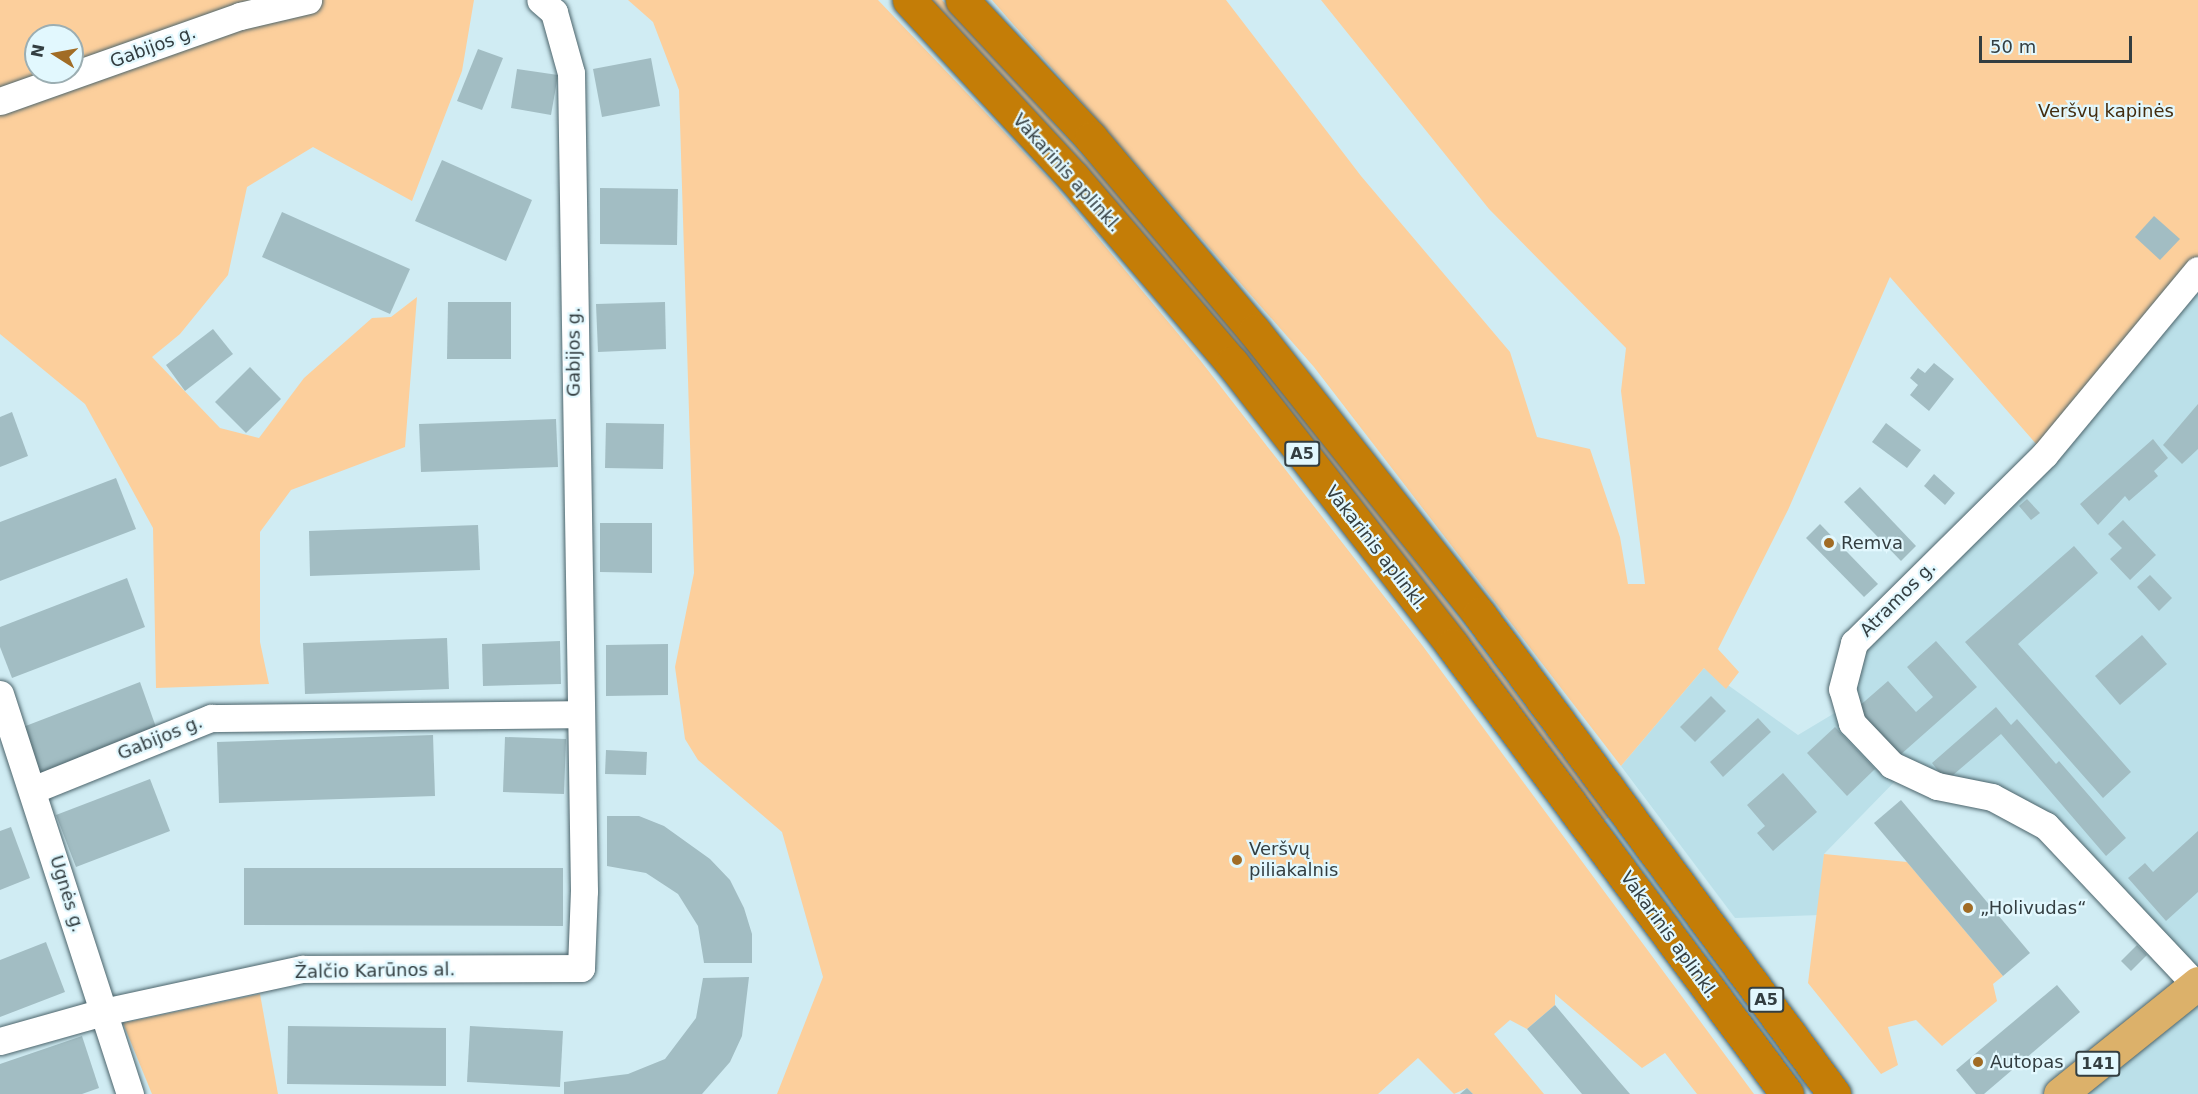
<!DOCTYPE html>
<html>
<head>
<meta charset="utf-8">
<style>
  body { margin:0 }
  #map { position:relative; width:2198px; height:1094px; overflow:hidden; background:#d0ecf3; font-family:"DejaVu Sans",sans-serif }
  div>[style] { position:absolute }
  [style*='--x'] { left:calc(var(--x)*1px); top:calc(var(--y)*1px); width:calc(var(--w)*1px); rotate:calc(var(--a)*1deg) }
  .built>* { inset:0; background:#bbe0e9 }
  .green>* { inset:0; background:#fccf9c }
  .building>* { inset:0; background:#a2bdc3 }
  .roads { filter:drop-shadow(0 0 2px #4c646b) drop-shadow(0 0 2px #4c646b) }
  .minor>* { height:27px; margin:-13.5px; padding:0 13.5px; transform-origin:13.5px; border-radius:13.5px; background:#fff }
  .major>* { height:33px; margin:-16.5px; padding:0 16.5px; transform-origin:16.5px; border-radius:16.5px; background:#dcb16a }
  .highway>* { height:33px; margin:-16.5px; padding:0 16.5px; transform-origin:16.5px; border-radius:16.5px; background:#c47d07 }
  .dots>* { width:16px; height:16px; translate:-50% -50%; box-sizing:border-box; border:3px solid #e2f8fe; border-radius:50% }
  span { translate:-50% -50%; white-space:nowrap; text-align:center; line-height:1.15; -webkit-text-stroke:4.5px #e2f8fe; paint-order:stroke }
  .shield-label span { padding:2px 4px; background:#e2f8fe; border:2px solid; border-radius:4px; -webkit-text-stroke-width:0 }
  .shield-label { font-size:16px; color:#333e41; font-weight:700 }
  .street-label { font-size:18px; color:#333e41 }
  .park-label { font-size:18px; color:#432c0e }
  .poi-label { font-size:18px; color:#333e41 }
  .left { translate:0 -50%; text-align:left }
  .north { position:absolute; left:24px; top:24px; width:60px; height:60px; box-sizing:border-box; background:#e2f8fe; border:2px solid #9caeb2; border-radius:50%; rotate:281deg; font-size:16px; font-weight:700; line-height:24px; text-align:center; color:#333e41 }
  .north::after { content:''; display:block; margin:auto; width:21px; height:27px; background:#a16c25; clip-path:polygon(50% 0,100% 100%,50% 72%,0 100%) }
  .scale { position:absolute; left:1979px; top:36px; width:153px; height:27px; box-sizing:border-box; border:3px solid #333e41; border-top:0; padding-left:8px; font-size:18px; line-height:21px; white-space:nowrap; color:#333e41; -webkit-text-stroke:4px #e2f8fe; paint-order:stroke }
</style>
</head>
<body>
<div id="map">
  <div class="built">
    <i style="clip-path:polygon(2198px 270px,2198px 1094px,2060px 1094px,2195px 985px,2046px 826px,1903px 773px,1824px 854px,1820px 915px,1735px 918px,1621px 766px,1704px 668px,1798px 735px,1843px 708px,1845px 669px)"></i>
  </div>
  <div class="green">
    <i style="clip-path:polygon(evenodd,0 0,474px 0,462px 71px,412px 201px,313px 147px,247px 187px,228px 275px,180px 334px,152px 357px,220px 428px,259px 438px,304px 378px,372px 318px,391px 317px,417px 297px,405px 447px,291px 490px,260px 532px,260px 642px,269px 684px,156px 688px,153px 528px,85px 404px,0 334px,0 0,36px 36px,72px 36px,72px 72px,36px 72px,36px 36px)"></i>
    <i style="clip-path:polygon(628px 0,878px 0,1049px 179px,1200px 360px,1422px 645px,1754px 1094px,1697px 1094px,1665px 1053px,1642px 1068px,1555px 994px,1555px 1005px,1527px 1029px,1510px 1020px,1494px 1034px,1544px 1094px,1473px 1094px,1467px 1088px,1454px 1094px,1418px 1058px,1378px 1094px,777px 1094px,823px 977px,782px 832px,698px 760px,685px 739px,675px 667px,694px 573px,679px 90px,653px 22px)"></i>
    <i style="clip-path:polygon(929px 0,942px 0,1168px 250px,1345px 469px,1609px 817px,1601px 823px,1339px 474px,1162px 256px)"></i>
    <i style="clip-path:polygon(992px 0,1226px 0,1361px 176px,1510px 352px,1537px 437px,1590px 449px,1620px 537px,1628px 584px,1645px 584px,1621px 391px,1626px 348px,1489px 209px,1321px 0,2198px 0,2198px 270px,2045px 454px,1890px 277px,1788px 510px,1718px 649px,1739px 672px,1726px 689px,1704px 668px,1621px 766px,1314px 367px)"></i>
    <i style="clip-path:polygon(1824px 854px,1907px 862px,2003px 976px,1993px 984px,1997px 1001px,1942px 1046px,1916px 1020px,1888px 1027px,1898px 1065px,1881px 1074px,1808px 983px)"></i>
    <i style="clip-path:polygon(260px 994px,278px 1094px,152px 1094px,123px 1023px)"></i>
  </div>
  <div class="building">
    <i style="clip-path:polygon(478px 49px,503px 58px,482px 110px,457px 101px)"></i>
    <i style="clip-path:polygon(651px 58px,660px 106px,602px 117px,593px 69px)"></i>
    <i style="clip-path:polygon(517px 69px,558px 75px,551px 115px,511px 108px)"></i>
    <i style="clip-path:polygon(442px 160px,532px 200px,506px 261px,415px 221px)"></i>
    <i style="clip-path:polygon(600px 188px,678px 189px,677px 245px,600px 244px)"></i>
    <i style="clip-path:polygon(282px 212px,410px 269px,390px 314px,262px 257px)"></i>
    <i style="clip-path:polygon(2154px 216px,2180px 239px,2160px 260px,2135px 237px)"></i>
    <i style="clip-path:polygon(448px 302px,511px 302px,511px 359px,447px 359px)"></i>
    <i style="clip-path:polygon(665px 302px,666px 349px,598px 352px,596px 304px)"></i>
    <i style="clip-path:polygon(213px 329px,233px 354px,185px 391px,166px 365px)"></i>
    <i style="clip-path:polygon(1934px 363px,1954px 379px,1929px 411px,1910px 395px,1918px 385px,1910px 378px,1918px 368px,1925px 373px)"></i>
    <i style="clip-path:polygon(250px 367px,281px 399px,246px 433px,215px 402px)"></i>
    <i style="clip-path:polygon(2198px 404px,2198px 449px,2182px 464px,2163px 445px)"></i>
    <i style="clip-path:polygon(12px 412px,28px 456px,0 467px,0 417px)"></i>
    <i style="clip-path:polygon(556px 419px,558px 467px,421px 472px,419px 424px)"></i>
    <i style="clip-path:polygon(606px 423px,664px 424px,663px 469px,605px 468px)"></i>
    <i style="clip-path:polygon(1886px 423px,1921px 450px,1907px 468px,1872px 442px)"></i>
    <i style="clip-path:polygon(2153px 439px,2168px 458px,2154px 471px,2158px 476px,2129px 501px,2125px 496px,2098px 525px,2080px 504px)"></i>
    <i style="clip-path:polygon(1934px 474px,1955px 493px,1945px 505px,1924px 486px)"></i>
    <i style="clip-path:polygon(116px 478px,136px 529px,0 581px,0 522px)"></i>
    <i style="clip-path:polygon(1860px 487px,1916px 546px,1901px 561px,1844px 502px)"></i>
    <i style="clip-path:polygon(2027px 499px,2040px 513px,2031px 520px,2019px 506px)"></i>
    <i style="clip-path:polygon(2123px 520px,2156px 555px,2130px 580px,2110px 559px,2122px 548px,2108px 534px)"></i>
    <i style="clip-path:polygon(600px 523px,652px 523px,652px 573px,600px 572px)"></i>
    <i style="clip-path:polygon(1820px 524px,1878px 584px,1864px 597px,1806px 538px)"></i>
    <i style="clip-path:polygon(478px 525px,480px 570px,310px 576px,309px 531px)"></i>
    <i style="clip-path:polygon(2074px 546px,2098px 573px,2018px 644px,2131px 772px,2103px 798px,1965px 642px)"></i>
    <i style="clip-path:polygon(2150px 575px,2172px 598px,2159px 611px,2137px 587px)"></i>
    <i style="clip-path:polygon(127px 578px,145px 627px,12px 678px,0 647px,0 627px)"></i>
    <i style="clip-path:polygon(2142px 635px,2167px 664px,2120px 705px,2095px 676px)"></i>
    <i style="clip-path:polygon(447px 638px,449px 689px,305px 694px,303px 643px)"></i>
    <i style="clip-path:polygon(560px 641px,561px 684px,483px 686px,482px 644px)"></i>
    <i style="clip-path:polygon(1936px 641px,1977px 687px,1899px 756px,1857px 708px,1888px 681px,1916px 712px,1933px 697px,1907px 667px)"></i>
    <i style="clip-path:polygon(668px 644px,668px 695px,606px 696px,606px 645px)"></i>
    <i style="clip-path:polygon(140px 682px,157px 730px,41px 775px,23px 727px)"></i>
    <i style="clip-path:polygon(1711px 696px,1726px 711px,1695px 742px,1680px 727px)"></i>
    <i style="clip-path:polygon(1996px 707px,2011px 725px,2017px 719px,2056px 764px,2059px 761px,2126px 838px,2106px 856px,2001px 734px,1946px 781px,1932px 763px)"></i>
    <i style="clip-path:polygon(1758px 718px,1771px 732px,1723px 777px,1710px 762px)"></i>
    <i style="clip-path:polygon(1835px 727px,1875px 769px,1847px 796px,1807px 753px)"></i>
    <i style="clip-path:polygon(433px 735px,435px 796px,219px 803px,217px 742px)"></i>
    <i style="clip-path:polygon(505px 737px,566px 739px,564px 794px,503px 792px)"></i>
    <i style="clip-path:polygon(606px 750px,647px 752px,646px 775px,605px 774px)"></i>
    <i style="clip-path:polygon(1783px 773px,1817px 812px,1773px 851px,1757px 833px,1765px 826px,1747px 805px)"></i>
    <i style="clip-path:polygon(150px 779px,170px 831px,76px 867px,56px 815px)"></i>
    <i style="clip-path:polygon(1901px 800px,2030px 953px,2003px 976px,1874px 823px)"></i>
    <i style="clip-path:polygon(607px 816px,639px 816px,664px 826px,710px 859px,730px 880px,744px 908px,752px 934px,752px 963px,704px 963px,698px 926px,678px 894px,646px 873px,607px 866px)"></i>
    <i style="clip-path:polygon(11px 827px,30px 878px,0 890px,0 831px)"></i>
    <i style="clip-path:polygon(2198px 831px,2198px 892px,2166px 921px,2128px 878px,2145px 863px,2153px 872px)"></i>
    <i style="clip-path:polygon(244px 868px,563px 868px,563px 926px,244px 925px)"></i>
    <i style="clip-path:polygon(46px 942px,65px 992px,0 1017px,0 960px)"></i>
    <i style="clip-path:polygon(2137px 945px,2147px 955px,2131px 971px,2121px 961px)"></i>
    <i style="clip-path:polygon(749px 977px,742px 1036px,730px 1062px,702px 1094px,564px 1094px,564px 1082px,628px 1074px,665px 1059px,696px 1018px,703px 978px)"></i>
    <i style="clip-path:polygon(2057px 985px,2080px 1012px,1984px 1094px,1976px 1094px,1956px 1070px)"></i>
    <i style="clip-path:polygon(1555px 1005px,1617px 1079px,1630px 1094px,1582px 1094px,1527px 1029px)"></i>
    <i style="clip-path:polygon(288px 1026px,446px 1028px,446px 1086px,287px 1084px)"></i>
    <i style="clip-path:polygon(470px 1026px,563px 1031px,560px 1087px,467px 1082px)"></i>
    <i style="clip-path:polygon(82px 1036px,99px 1088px,82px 1094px,0 1094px,0 1064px)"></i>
    <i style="clip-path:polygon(1467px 1088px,1473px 1094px,1460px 1094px)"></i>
  </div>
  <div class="roads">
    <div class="minor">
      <i style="--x:0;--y:101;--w:255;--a:-19.5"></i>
      <i style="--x:240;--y:16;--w:70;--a:-13.2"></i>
      <i style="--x:0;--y:694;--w:421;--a:72"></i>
      <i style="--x:35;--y:789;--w:190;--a:-22"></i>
      <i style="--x:211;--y:718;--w:369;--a:-0.6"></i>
      <i style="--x:2196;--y:985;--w:219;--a:-133.3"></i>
      <i style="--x:2046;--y:826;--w:61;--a:-151.8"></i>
      <i style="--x:1992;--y:797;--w:56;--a:-168.7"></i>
      <i style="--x:1937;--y:786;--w:50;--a:-155"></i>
      <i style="--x:1892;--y:765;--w:58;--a:-133.6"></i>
      <i style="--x:1852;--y:723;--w:35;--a:-106"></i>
      <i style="--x:1842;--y:689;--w:48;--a:-75.4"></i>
      <i style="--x:1854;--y:643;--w:269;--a:-44.7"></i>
      <i style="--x:2045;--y:454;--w:239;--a:-50.3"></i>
      <i style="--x:0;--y:1041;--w:107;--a:-15.7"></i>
      <i style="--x:103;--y:1012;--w:204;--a:-12.2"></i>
      <i style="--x:302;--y:969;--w:279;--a:-0.2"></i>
      <i style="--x:581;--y:968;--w:77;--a:-87.8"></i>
      <i style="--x:584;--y:891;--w:818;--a:-90.91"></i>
      <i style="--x:571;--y:73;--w:63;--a:-105.6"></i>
      <i style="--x:554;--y:12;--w:18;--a:-139"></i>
    </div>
    <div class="major">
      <i style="--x:2060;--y:1094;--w:177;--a:-38.8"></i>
    </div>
    <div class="highway">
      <i style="--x:909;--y:0;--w:241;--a:47.2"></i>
      <i style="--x:1073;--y:177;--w:245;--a:49.5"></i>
      <i style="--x:1232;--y:363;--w:358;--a:52"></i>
      <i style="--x:1452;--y:645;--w:560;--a:53.27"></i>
      <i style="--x:962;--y:0;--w:189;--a:46.9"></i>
      <i style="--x:1091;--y:138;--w:253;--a:49.8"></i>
      <i style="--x:1254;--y:331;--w:362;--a:51.5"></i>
      <i style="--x:1479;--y:614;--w:597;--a:53.51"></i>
    </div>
  </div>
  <div class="dots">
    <i style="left:1829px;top:543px;background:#a16c25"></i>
    <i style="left:1237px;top:860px;background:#a16c25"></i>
    <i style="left:1968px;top:908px;background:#a16c25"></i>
    <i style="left:1978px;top:1062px;background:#a16c25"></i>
  </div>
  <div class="shield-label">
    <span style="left:1302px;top:454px">A5</span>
    <span style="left:1766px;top:1000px">A5</span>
    <span style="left:2098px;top:1064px">141</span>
  </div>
  <div class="street-label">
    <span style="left:153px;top:47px;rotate:-20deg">Gabijos g.</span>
    <span style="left:1067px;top:173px;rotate:48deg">Vakarinis aplinkl.</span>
    <span style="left:574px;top:352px;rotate:-90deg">Gabijos g.</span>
    <span style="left:1376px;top:548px;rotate:52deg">Vakarinis aplinkl.</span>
    <span style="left:1898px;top:599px;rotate:-45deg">Atramos g.</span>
    <span style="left:160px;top:738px;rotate:-22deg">Gabijos g.</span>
    <span style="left:67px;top:894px;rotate:73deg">Ugnės g.</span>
    <span style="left:1669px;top:935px;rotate:54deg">Vakarinis aplinkl.</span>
    <span style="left:375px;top:971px;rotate:-1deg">Žalčio Karūnos al.</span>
  </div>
  <div class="park-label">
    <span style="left:2106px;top:111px">Veršvų kapinės</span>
  </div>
  <div class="poi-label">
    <span class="left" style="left:1841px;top:543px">Remva</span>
    <span class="left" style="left:1249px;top:860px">Veršvų<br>piliakalnis</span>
    <span class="left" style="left:1980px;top:908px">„Holivudas“</span>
    <span class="left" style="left:1990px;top:1062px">Autopas</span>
  </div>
  <div class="north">N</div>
  <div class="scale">50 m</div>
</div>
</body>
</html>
